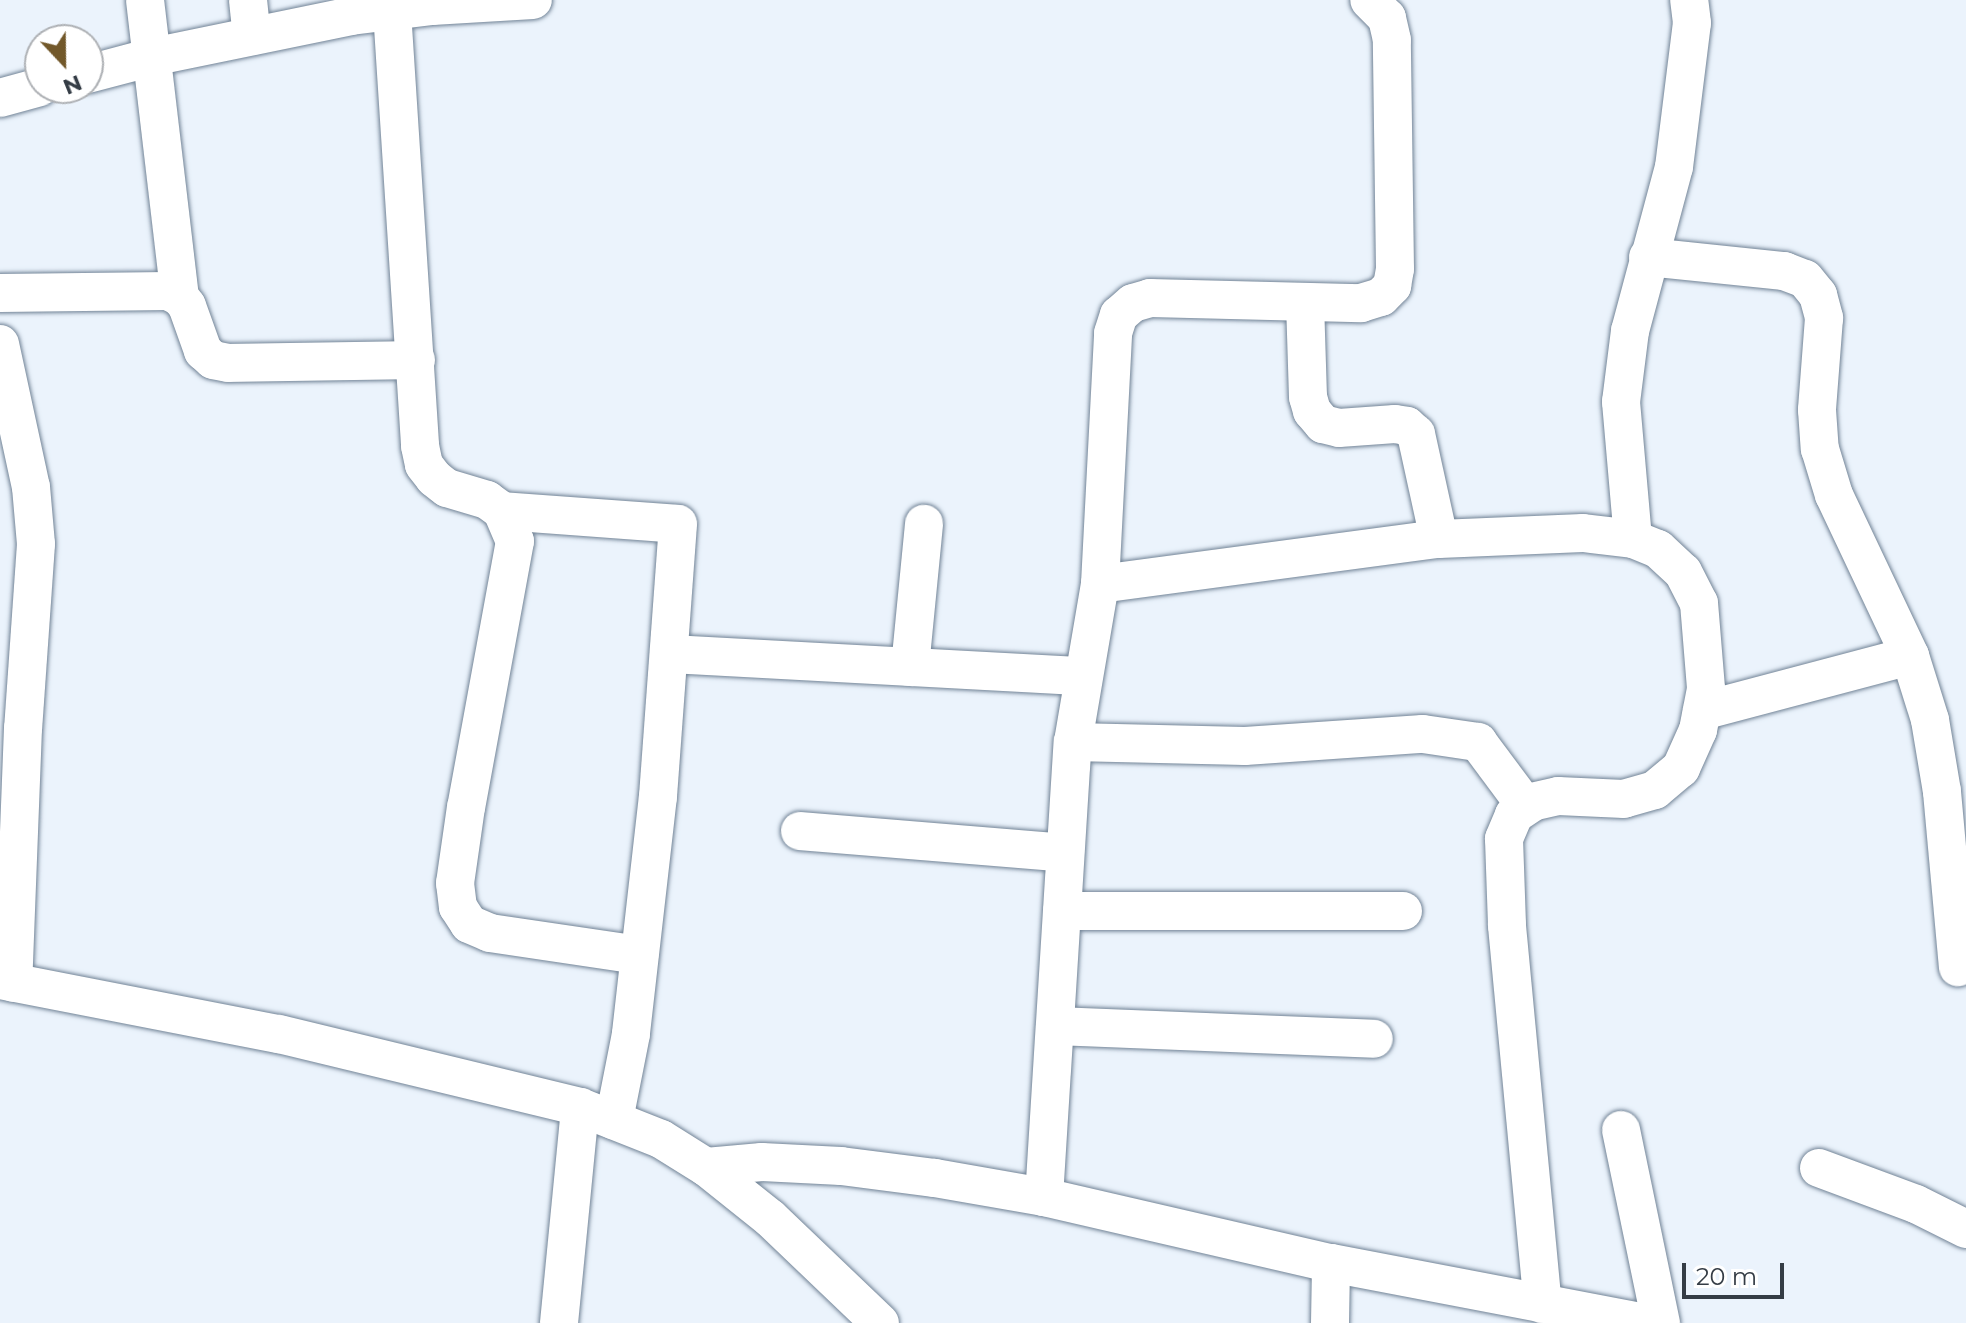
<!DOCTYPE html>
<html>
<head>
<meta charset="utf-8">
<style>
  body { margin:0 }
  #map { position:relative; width:1966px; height:1323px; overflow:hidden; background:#ebf3fc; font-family:Montserrat,sans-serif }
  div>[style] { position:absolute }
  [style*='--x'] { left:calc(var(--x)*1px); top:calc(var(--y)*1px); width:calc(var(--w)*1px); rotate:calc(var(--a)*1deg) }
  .roads { filter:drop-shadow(0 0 2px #718396) drop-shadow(0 0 2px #718396) }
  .street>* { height:38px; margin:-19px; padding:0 19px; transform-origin:19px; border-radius:19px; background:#fff }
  span { translate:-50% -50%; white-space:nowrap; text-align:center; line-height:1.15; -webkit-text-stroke:8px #fff; paint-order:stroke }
  .north { position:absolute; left:24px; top:24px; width:80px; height:80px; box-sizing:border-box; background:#fff; border:2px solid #aeb1b5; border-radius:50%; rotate:158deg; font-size:22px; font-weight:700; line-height:32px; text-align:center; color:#343c45 }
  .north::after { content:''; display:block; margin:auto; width:28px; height:36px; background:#72582a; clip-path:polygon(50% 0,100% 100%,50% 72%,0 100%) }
  .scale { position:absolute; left:1682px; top:1263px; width:102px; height:36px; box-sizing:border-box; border:4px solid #343c45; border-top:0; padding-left:10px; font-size:24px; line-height:28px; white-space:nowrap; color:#343c45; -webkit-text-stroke:6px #fff; paint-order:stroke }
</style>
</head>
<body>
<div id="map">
  <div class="roads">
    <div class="street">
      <i style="--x:145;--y:0;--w:299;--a:83.3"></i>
      <i style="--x:248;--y:0;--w:36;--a:84"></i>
      <i style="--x:392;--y:11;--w:436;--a:86.3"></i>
      <i style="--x:420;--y:446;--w:19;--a:78"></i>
      <i style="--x:424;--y:465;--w:16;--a:52"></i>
      <i style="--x:434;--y:478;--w:16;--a:38"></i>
      <i style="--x:447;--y:488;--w:42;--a:16.7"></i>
      <i style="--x:487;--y:500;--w:19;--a:36"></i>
      <i style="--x:502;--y:511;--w:33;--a:67"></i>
      <i style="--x:515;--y:541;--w:270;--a:100.4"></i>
      <i style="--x:466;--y:807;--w:77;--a:98.2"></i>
      <i style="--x:455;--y:883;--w:24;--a:83"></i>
      <i style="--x:458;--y:907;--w:20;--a:57"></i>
      <i style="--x:469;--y:924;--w:23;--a:23"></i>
      <i style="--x:490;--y:933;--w:151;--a:8.4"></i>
      <i style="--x:88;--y:74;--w:66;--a:-14.9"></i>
      <i style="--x:152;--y:57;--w:203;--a:-11.6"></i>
      <i style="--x:351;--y:16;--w:82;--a:-7"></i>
      <i style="--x:432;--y:6;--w:101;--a:-3.4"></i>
      <i style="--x:0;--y:98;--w:41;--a:-15.4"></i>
      <i style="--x:1648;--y:257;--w:137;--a:5.9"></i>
      <i style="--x:1784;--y:271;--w:22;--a:21"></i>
      <i style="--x:1805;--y:279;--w:21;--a:51"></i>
      <i style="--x:1818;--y:295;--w:24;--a:75"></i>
      <i style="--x:1824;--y:318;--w:92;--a:94.4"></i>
      <i style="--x:1817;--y:410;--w:39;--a:86"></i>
      <i style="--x:1820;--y:449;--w:48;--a:73.1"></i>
      <i style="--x:1834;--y:495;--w:178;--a:64.7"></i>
      <i style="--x:1910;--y:656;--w:67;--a:72.6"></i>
      <i style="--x:1930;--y:720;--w:73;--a:80.5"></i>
      <i style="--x:1942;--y:792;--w:176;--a:84.8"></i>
      <i style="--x:0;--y:293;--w:168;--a:-0.7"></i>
      <i style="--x:168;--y:291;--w:13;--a:27"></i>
      <i style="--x:180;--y:297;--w:11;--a:52"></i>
      <i style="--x:187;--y:306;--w:48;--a:70.4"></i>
      <i style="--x:203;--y:351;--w:13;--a:42"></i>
      <i style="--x:213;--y:360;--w:15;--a:11"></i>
      <i style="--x:228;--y:363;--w:188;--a:-0.9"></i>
      <i style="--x:1305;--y:302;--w:95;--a:88.2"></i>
      <i style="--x:1308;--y:397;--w:15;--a:74"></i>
      <i style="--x:1312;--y:411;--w:17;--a:50"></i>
      <i style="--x:1323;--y:424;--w:16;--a:14"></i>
      <i style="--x:1339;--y:428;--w:56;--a:-4.1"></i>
      <i style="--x:1395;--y:424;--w:12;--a:9"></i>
      <i style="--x:1407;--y:426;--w:12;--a:42"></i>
      <i style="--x:1416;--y:434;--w:107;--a:77.6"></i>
      <i style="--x:0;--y:344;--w:146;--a:77.8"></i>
      <i style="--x:31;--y:487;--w:57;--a:85"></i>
      <i style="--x:36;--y:544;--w:184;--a:94"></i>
      <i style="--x:23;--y:728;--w:255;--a:92.2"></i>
      <i style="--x:502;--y:511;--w:176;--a:4.2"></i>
      <i style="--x:678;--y:524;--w:273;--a:94.2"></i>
      <i style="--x:658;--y:796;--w:240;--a:96.5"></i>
      <i style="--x:631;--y:1034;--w:88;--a:101.2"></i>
      <i style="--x:1633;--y:539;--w:138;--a:-95"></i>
      <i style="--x:1621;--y:402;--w:72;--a:-82.8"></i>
      <i style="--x:1630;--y:331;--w:170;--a:-75"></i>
      <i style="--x:1674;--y:167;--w:145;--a:-82.9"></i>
      <i style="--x:1692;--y:23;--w:23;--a:-97"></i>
      <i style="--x:1100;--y:584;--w:342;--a:-7.6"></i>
      <i style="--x:1439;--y:539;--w:144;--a:-2.4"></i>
      <i style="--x:1583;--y:533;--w:50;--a:6.8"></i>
      <i style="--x:1633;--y:539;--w:27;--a:22"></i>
      <i style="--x:1658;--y:549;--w:34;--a:43"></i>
      <i style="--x:1683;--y:572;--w:35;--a:63"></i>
      <i style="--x:1699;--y:603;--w:86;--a:85.3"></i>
      <i style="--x:1706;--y:689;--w:42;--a:101"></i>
      <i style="--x:1698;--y:730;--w:42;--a:114.1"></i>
      <i style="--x:1681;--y:768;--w:34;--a:140"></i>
      <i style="--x:1655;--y:790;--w:32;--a:164"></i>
      <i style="--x:1624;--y:799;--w:66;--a:-177.4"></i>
      <i style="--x:1558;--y:796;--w:26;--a:167"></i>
      <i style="--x:1533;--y:802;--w:23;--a:146"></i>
      <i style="--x:1514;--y:815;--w:26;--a:113"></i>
      <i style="--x:1504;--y:839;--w:87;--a:88"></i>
      <i style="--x:1507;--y:926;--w:380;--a:84.6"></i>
      <i style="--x:671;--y:654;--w:412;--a:3.1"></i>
      <i style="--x:910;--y:667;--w:144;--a:-84.4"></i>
      <i style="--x:1702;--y:711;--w:215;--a:-14.8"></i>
      <i style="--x:1073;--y:742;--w:172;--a:1.3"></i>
      <i style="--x:1245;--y:746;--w:178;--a:-3.9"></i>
      <i style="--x:1423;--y:734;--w:56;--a:8.3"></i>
      <i style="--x:1478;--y:742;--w:64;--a:53.3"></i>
      <i style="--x:800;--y:831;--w:266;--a:4.7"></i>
      <i style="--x:1062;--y:911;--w:341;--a:0"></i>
      <i style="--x:0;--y:980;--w:284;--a:11"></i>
      <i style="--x:279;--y:1034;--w:310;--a:13.6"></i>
      <i style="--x:580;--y:1107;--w:87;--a:21.6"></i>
      <i style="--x:661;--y:1139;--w:53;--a:31.9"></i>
      <i style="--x:706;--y:1167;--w:82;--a:38.6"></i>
      <i style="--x:770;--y:1218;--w:152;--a:43.7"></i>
      <i style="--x:1056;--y:1026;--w:318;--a:2.3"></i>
      <i style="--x:1621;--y:1130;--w:197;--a:78.3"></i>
      <i style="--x:706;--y:1167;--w:56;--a:-5.1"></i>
      <i style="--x:762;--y:1162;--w:79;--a:2.9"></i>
      <i style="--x:841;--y:1166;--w:95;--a:7.3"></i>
      <i style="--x:935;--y:1178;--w:111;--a:9.9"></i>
      <i style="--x:1044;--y:1197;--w:294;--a:13"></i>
      <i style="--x:1331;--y:1263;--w:320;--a:10.8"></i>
      <i style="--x:1819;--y:1168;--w:103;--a:20.4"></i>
      <i style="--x:1916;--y:1204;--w:56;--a:26.6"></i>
      <i style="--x:1044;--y:1197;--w:456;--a:-86.4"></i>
      <i style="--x:1073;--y:742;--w:160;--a:-80.3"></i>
      <i style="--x:1100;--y:584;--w:251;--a:-87"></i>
      <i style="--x:1113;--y:333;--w:19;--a:-72"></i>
      <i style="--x:1119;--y:315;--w:18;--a:-41"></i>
      <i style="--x:1133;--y:303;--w:18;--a:-16"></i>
      <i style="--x:1150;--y:298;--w:211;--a:1.4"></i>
      <i style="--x:1361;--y:303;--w:21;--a:-17"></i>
      <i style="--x:1381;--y:297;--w:16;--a:-45"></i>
      <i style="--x:1392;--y:286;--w:17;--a:-80"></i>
      <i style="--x:1395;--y:269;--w:229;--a:-90.8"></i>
      <i style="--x:1392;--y:40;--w:23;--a:-103"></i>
      <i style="--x:1387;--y:18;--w:25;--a:-135"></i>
      <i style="--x:559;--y:1323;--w:217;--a:-84.4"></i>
      <i style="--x:1330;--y:1323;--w:60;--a:-89"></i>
    </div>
  </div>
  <div class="north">N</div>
  <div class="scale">20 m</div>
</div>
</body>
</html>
